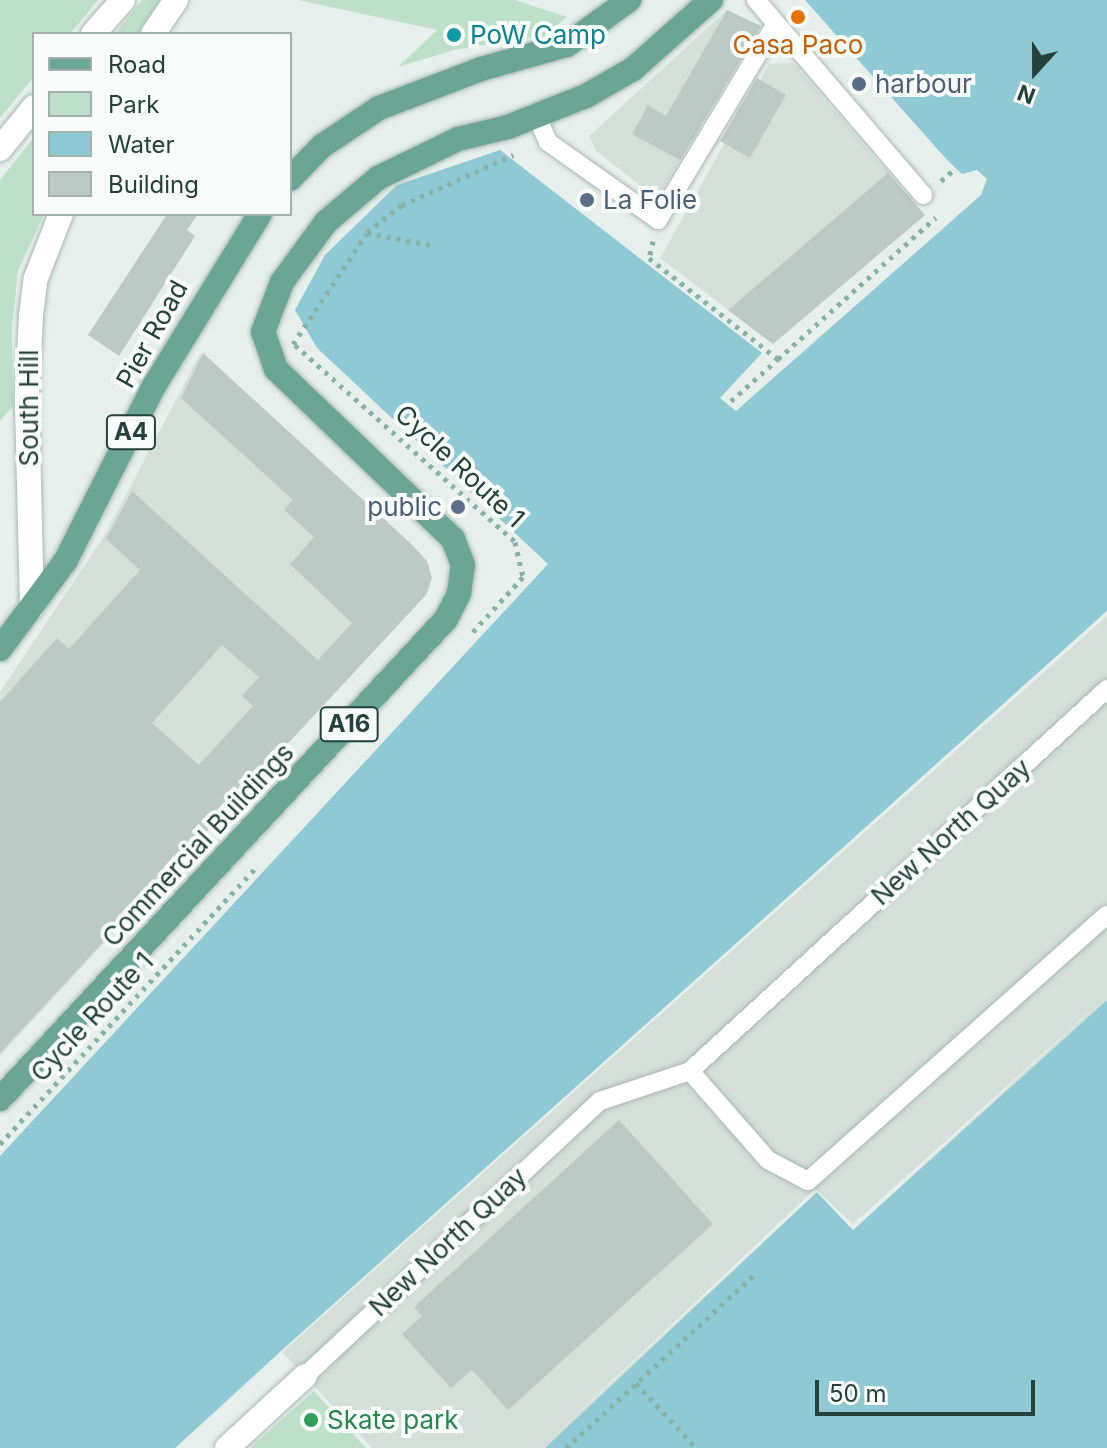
<!DOCTYPE html>
<html>
<head>
<meta charset="utf-8">
<style>
  body { margin:0 }
  #map { position:relative; width:1107px; height:1448px; overflow:hidden; background:#e6efeb; font-family:Inter,sans-serif }
  div>[style] { position:absolute }
  [style*='--x'] { left:calc(var(--x)*1px); top:calc(var(--y)*1px); width:calc(var(--w)*1px); rotate:calc(var(--a)*1deg) }
  .built>* { inset:0; background:#d4dfda }
  .green>* { inset:0; background:#bfe0c8 }
  .water>* { inset:0; background:#8ec9d4 }
  .pier>* { inset:0; background:#e6efeb }
  .building>* { inset:0; background:#bbcac4 }
  .path>* { height:5px; margin-top:-2.5px; transform-origin:0; background:repeating-linear-gradient(90deg,#86b3a5 0 4px,transparent 0 10px) }
  .roads { filter:drop-shadow(0 0 2px #a8b8b2) drop-shadow(0 0 2px #a8b8b2) }
  .lane>* { height:18px; margin:-9px; padding:0 9px; transform-origin:9px; border-radius:9px; background:#fff }
  .street>* { height:24px; margin:-12px; padding:0 12px; transform-origin:12px; border-radius:12px; background:#fff }
  .secondary>* { height:24px; margin:-12px; padding:0 12px; transform-origin:12px; border-radius:12px; background:#fff }
  .primary>* { height:24px; margin:-12px; padding:0 12px; transform-origin:12px; border-radius:12px; background:#6aa596 }
  .dots>* { width:22px; height:22px; translate:-50% -50%; box-sizing:border-box; border:4px solid #f7fbf9; border-radius:50% }
  span { translate:-50% -50%; white-space:nowrap; text-align:center; line-height:1.15; -webkit-text-stroke:8px #f7fbf9; paint-order:stroke }
  .shield-label span { padding:2px 6px; background:#f7fbf9; border:2px solid; border-radius:6px; -webkit-text-stroke-width:0 }
  .shield-label { font-size:24px; color:#24423a; font-weight:700 }
  .culture-label { font-size:26px; color:#0d838f }
  .left { translate:0 -50%; text-align:left }
  .food-label { font-size:26px; color:#c56008 }
  .service-label { font-size:26px; color:#4e5e75 }
  .right { translate:-100% -50%; text-align:right }
  .street-label { font-size:26px; color:#24423a }
  .leisure-label { font-size:26px; color:#27864d }
  .legend { position:absolute; left:32px; top:32px; width:260px; height:184px; box-sizing:border-box; background:#f7fbf9; border:2px solid #a3b1ad; margin:0; padding:10px 14px; list-style:none; font-size:24px; color:#24423a }
  .legend li { display:flex; align-items:center; gap:16px; height:40px }
  .legend b { width:40px; border:2px solid #a3b1ad }
  .north { position:absolute; left:995px; top:32px; width:80px; height:80px; -webkit-text-stroke:6px #f7fbf9; paint-order:stroke; rotate:201deg; font-size:22px; font-weight:700; line-height:32px; text-align:center; color:#24423a }
  .north::after { content:''; display:block; margin:auto; width:28px; height:36px; background:#24423a; clip-path:polygon(50% 0,100% 100%,50% 72%,0 100%) }
  .scale { position:absolute; left:815px; top:1380px; width:220px; height:36px; box-sizing:border-box; border:4px solid #24423a; border-top:0; padding-left:10px; font-size:24px; line-height:28px; white-space:nowrap; color:#24423a; -webkit-text-stroke:6px #f7fbf9; paint-order:stroke }
</style>
</head>
<body>
<div id="map">
  <div class="built">
    <i style="clip-path:polygon(727px 10px,761px 26px,661px 192px,645px 189px,596px 151px,589px 136px)"></i>
    <i style="clip-path:polygon(793px 63px,925px 215px,773px 344px,660px 258px,769px 64px)"></i>
    <i style="clip-path:polygon(200px 354px,416px 549px,429px 568px,428px 591px,0 1056px,0 692px,105px 535px)"></i>
    <i style="clip-path:polygon(1107px 611px,1107px 1000px,853px 1230px,818px 1192px,545px 1448px,372px 1448px,281px 1351px)"></i>
  </div>
  <div class="green">
    <i style="clip-path:polygon(0 0,98px 0,70px 34px,34px 34px,34px 77px,0 118px)"></i>
    <i style="clip-path:polygon(142px 0,160px 0,138px 34px,115px 34px)"></i>
    <i style="clip-path:polygon(298px 0,515px 0,567px 17px,545px 35px,454px 50px,398px 67px,437px 30px)"></i>
    <i style="clip-path:polygon(34px 137px,34px 214px,44px 214px,18px 271px,12px 327px,13px 406px,0 421px,0 180px)"></i>
    <i style="clip-path:polygon(314px 1391px,366px 1448px,250px 1448px)"></i>
  </div>
  <div class="water">
    <i style="clip-path:polygon(805px 0,1107px 0,1107px 611px,175px 1448px,0 1448px,0 1156px,548px 564px,317px 348px,295px 310px,325px 255px,397px 185px,500px 150px,762px 353px,720px 398px,736px 411px,981px 195px,987px 179px,977px 170px,962px 174px,948px 161px)"></i>
    <i style="clip-path:polygon(1107px 1000px,1107px 1448px,545px 1448px,817px 1192px,853px 1230px)"></i>
  </div>
  <div class="pier">
    <i style="clip-path:polygon(1107px 611px,1107px 616px,175px 1448px,281px 1351px)"></i>
    <i style="clip-path:polygon(1107px 996px,853px 1230px,817px 1192px,541px 1448px,815px 1189px,853px 1224px)"></i>
  </div>
  <div class="building">
    <i style="clip-path:polygon(727px 10px,761px 26px,680px 160px,632px 134px,648px 105px,666px 116px)"></i>
    <i style="clip-path:polygon(757px 78px,786px 95px,750px 158px,720px 141px)"></i>
    <i style="clip-path:polygon(888px 173px,925px 215px,773px 344px,728px 310px)"></i>
    <i style="clip-path:polygon(167px 214px,198px 214px,187px 230px,195px 236px,119px 356px,88px 335px)"></i>
    <i style="clip-path:polygon(evenodd,203px 353px,409px 542px,427px 561px,432px 578px,426px 595px,0 1053px,0 702px,57px 638px,69px 649px,140px 570px,106px 539px,132px 491px,318px 660px,352px 623px,290px 564px,314px 537px,284px 510px,293px 500px,181px 398px,203px 353px,222px 645px,259px 677px,242px 696px,253px 706px,199px 765px,152px 723px,222px 645px)"></i>
    <i style="clip-path:polygon(619px 1120px,713px 1224px,508px 1410px,472px 1370px,451px 1388px,402px 1334px,422px 1316px,414px 1307px)"></i>
  </div>
  <div class="path">
    <i style="--x:941;--y:181;--w:20;--a:-41"></i>
    <i style="--x:367;--y:232;--w:44;--a:-37.6"></i>
    <i style="--x:402;--y:205;--w:122;--a:-24.2"></i>
    <i style="--x:653;--y:241;--w:17;--a:103"></i>
    <i style="--x:649;--y:258;--w:164;--a:38.1"></i>
    <i style="--x:778;--y:359;--w:212;--a:-41.9"></i>
    <i style="--x:293;--y:344;--w:133;--a:-56.3"></i>
    <i style="--x:367;--y:233;--w:65;--a:10.6"></i>
    <i style="--x:295;--y:345;--w:295;--a:41.8"></i>
    <i style="--x:515;--y:542;--w:36;--a:77"></i>
    <i style="--x:523;--y:577;--w:79;--a:132.4"></i>
    <i style="--x:731;--y:401;--w:63;--a:-41.8"></i>
    <i style="--x:0;--y:1144;--w:379;--a:-47.2"></i>
    <i style="--x:636;--y:1383;--w:88;--a:47.3"></i>
    <i style="--x:566;--y:1448;--w:258;--a:-42.6"></i>
  </div>
  <div class="roads">
    <div class="lane">
      <i style="--x:756;--y:0;--w:257;--a:49.4"></i>
      <i style="--x:537;--y:116;--w:28;--a:67"></i>
      <i style="--x:548;--y:142;--w:135;--a:35.3"></i>
      <i style="--x:658;--y:220;--w:229;--a:-59"></i>
      <i style="--x:690;--y:1071;--w:118;--a:48.8"></i>
      <i style="--x:768;--y:1160;--w:45;--a:27.7"></i>
      <i style="--x:808;--y:1181;--w:400;--a:-41.7"></i>
      <i style="--x:305;--y:1376;--w:403;--a:-43"></i>
      <i style="--x:600;--y:1101;--w:95;--a:-18.4"></i>
      <i style="--x:690;--y:1071;--w:566;--a:-42.49"></i>
    </div>
    <div class="street">
      <i style="--x:93;--y:34;--w:45;--a:-48.6"></i>
      <i style="--x:153;--y:34;--w:41;--a:-55.9"></i>
      <i style="--x:0;--y:149;--w:54;--a:-51"></i>
      <i style="--x:32;--y:607;--w:212;--a:-91.4"></i>
      <i style="--x:27;--y:395;--w:79;--a:-87.1"></i>
      <i style="--x:31;--y:316;--w:38;--a:-83"></i>
      <i style="--x:36;--y:278;--w:69;--a:-68.7"></i>
    </div>
    <div class="secondary">
      <i style="--x:227;--y:1448;--w:106;--a:-42.7"></i>
    </div>
    <div class="primary">
      <i style="--x:290;--y:179;--w:46;--a:-45.9"></i>
      <i style="--x:322;--y:146;--w:69;--a:-33.7"></i>
      <i style="--x:379;--y:108;--w:109;--a:-20.9"></i>
      <i style="--x:481;--y:69;--w:89;--a:-15.6"></i>
      <i style="--x:567;--y:45;--w:77;--a:-36"></i>
      <i style="--x:0;--y:649;--w:111;--a:-53.4"></i>
      <i style="--x:66;--y:560;--w:195;--a:-63.2"></i>
      <i style="--x:154;--y:386;--w:202;--a:-58.4"></i>
      <i style="--x:0;--y:1099;--w:655;--a:-47.1"></i>
      <i style="--x:446;--y:619;--w:29;--a:-63"></i>
      <i style="--x:459;--y:593;--w:28;--a:-82"></i>
      <i style="--x:463;--y:565;--w:28;--a:-111"></i>
      <i style="--x:453;--y:539;--w:245;--a:-136.2"></i>
      <i style="--x:276;--y:369;--w:39;--a:-109"></i>
      <i style="--x:263;--y:332;--w:53;--a:-69.2"></i>
      <i style="--x:282;--y:282;--w:74;--a:-53.7"></i>
      <i style="--x:326;--y:222;--w:68;--a:-40.2"></i>
      <i style="--x:378;--y:178;--w:89;--a:-26"></i>
      <i style="--x:458;--y:139;--w:51;--a:-13.5"></i>
      <i style="--x:508;--y:127;--w:84;--a:-21.7"></i>
      <i style="--x:586;--y:96;--w:54;--a:-29.9"></i>
      <i style="--x:633;--y:69;--w:104;--a:-41.5"></i>
    </div>
  </div>
  <div class="dots">
    <i style="left:798px;top:17px;background:#e8710a"></i>
    <i style="left:454px;top:35px;background:#0f9aa8"></i>
    <i style="left:859px;top:84px;background:#5c6f8a"></i>
    <i style="left:587px;top:200px;background:#5c6f8a"></i>
    <i style="left:458px;top:507px;background:#5c6f8a"></i>
    <i style="left:311px;top:1420px;background:#2e9e5b"></i>
  </div>
  <div class="shield-label">
    <span style="left:131px;top:432px">A4</span>
    <span style="left:349px;top:724px">A16</span>
  </div>
  <div class="culture-label">
    <span class="left" style="left:470px;top:35px">PoW Camp</span>
  </div>
  <div class="food-label">
    <span style="left:798px;top:45px">Casa Paco</span>
  </div>
  <div class="service-label">
    <span class="left" style="left:875px;top:84px">harbour</span>
    <span class="left" style="left:603px;top:200px">La Folie</span>
    <span class="right" style="left:442px;top:507px">public</span>
  </div>
  <div class="street-label">
    <span style="left:152px;top:334px;rotate:-61deg">Pier Road</span>
    <span style="left:29px;top:408px;rotate:-90deg">South Hill</span>
    <span style="left:460px;top:466px;rotate:43deg">Cycle Route 1</span>
    <span style="left:951px;top:832px;rotate:-42deg">New North Quay</span>
    <span style="left:198px;top:845px;rotate:-47deg">Commercial Buildings</span>
    <span style="left:92px;top:1017px;rotate:-47deg">Cycle Route 1</span>
    <span style="left:448px;top:1242px;rotate:-43deg">New North Quay</span>
  </div>
  <div class="leisure-label">
    <span class="left" style="left:327px;top:1420px">Skate park</span>
  </div>
  <ul class="legend">
  <li><b style="height:10px;background:#6aa596"></b>Road</li>
  <li><b style="height:22px;background:#bfe0c8"></b>Park</li>
  <li><b style="height:22px;background:#8ec9d4"></b>Water</li>
  <li><b style="height:22px;background:#bbcac4"></b>Building</li>
  </ul>
  <div class="north">N</div>
  <div class="scale">50 m</div>
</div>
</body>
</html>
